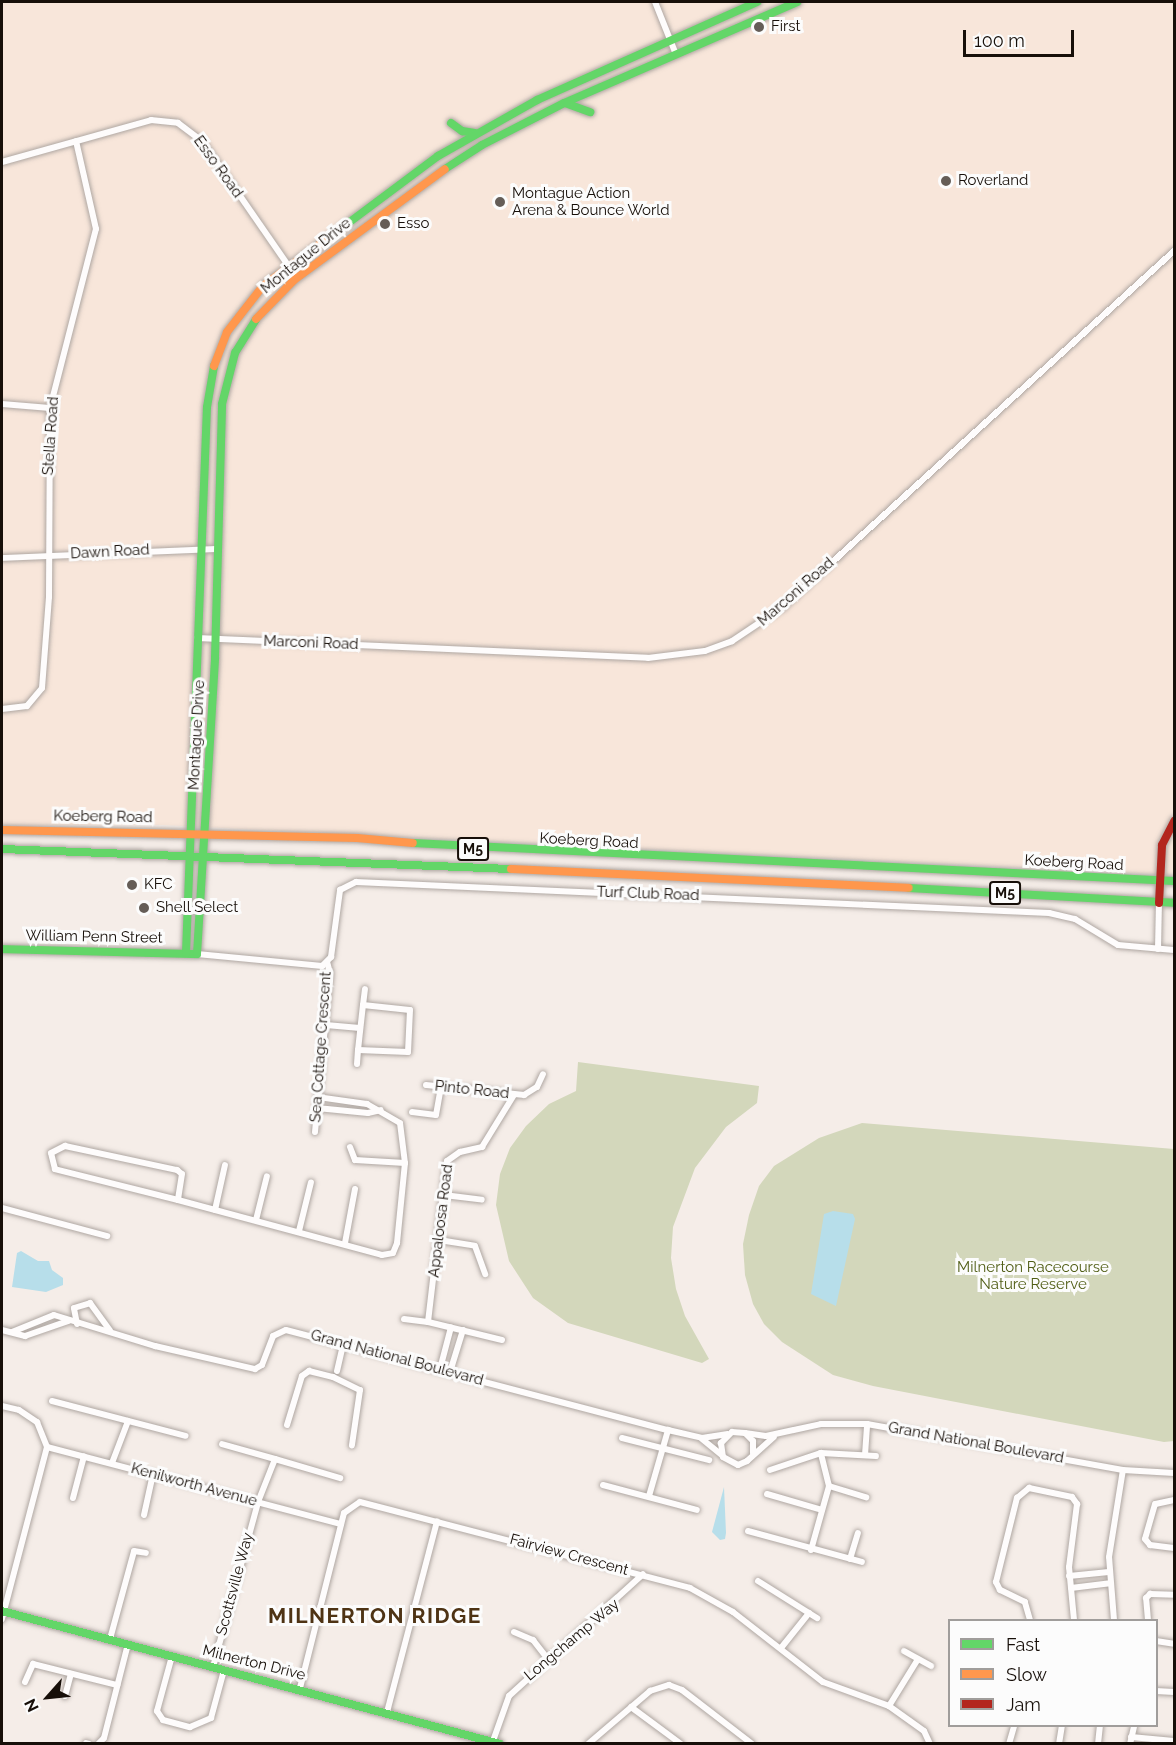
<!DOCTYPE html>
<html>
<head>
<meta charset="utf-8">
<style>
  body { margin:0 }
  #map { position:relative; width:1176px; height:1745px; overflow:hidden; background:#f5ede8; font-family:Raleway,sans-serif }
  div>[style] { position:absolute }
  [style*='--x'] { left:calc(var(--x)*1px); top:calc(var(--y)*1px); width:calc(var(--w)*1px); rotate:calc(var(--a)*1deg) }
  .built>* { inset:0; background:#f8e6da }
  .green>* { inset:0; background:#d3d7bb }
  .water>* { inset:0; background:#b7deea }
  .roads { filter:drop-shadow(0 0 2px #afa7a2) drop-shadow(0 0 2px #afa7a2) }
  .street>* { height:6px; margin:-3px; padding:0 3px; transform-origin:3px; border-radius:3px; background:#fefcfc }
  .fast>* { height:8px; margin:-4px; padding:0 4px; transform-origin:4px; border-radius:4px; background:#63d668 }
  .slow>* { height:8px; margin:-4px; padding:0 4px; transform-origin:4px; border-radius:4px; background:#ff974d }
  .jam>* { height:8px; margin:-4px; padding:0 4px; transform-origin:4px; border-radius:4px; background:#b3261e }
  .dots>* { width:16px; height:16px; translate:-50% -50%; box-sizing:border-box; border:3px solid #fcfcfc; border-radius:50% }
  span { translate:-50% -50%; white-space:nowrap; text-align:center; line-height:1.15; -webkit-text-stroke:6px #fcfcfc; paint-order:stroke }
  .shield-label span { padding:2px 4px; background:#fcfcfc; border:2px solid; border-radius:4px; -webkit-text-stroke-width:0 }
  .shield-label { font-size:14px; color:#170f09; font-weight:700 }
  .poi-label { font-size:15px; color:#170f09 }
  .left { translate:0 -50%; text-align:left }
  .street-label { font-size:15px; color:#170f09 }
  .park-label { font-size:15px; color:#515e16 }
  .district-label { font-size:21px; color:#4e3314; font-weight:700; letter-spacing:1.5px }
  .frame { position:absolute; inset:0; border:3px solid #170f09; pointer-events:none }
  .legend { position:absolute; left:948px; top:1619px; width:210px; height:108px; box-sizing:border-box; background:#fcfcfc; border:2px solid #a09d9b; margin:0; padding:8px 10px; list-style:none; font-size:18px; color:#170f09 }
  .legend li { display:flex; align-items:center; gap:12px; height:30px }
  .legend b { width:30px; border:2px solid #a09d9b }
  .north { position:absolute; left:18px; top:1667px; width:60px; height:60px; -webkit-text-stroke:4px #fcfcfc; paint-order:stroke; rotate:243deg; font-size:16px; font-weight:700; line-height:24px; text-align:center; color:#170f09 }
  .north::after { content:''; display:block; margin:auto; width:21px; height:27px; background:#170f09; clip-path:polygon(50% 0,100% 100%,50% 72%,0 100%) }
  .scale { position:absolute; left:963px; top:30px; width:111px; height:27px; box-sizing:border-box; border:3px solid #170f09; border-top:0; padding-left:8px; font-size:18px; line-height:21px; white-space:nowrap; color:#170f09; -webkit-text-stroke:4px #fcfcfc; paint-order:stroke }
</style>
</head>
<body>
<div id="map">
  <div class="built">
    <i style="clip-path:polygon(2px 2px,1174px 2px,1174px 875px,162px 825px,2px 825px)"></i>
  </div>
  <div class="green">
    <i style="clip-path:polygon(578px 1062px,759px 1086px,757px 1103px,726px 1127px,695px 1168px,673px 1227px,671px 1258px,676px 1289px,685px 1316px,709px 1359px,702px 1363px,568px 1323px,533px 1298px,509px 1261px,496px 1205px,500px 1174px,510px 1148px,526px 1126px,549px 1104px,576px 1091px)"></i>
    <i style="clip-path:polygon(862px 1123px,1174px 1149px,1174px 1441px,1164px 1442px,873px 1386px,833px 1375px,782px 1342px,764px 1324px,753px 1304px,745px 1275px,743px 1244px,749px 1215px,759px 1186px,774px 1166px,819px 1138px)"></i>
  </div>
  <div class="water">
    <i style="clip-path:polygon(833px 1211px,853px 1214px,855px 1219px,836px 1306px,811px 1294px,824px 1214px)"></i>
    <i style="clip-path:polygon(21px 1251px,38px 1261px,49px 1261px,52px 1270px,63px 1278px,63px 1285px,46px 1292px,12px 1287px,17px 1253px)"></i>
    <i style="clip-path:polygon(724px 1487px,726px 1533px,725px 1539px,720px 1540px,712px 1532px)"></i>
  </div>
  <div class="roads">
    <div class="street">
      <i style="--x:655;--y:2;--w:54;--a:68.2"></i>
      <i style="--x:2;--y:162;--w:155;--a:-15.7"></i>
      <i style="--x:151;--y:120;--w:27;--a:6"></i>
      <i style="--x:178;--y:123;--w:30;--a:37"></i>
      <i style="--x:202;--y:141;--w:167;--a:55.3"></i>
      <i style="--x:2;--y:404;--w:48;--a:4.8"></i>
      <i style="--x:2;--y:558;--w:217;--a:-2.4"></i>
      <i style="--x:197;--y:638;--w:451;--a:2.5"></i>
      <i style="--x:648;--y:658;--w:57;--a:-7"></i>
      <i style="--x:705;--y:651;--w:29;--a:-20"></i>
      <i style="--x:732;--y:641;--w:61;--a:-33.7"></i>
      <i style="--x:783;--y:607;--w:529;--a:-42.32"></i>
      <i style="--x:2;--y:709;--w:25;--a:-7"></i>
      <i style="--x:27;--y:706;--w:23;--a:-50"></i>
      <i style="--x:42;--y:688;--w:91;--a:-85.6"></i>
      <i style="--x:49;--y:597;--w:189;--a:-89.7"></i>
      <i style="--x:50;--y:408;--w:185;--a:-75.6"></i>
      <i style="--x:96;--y:229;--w:90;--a:-102.8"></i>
      <i style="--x:1158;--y:949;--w:46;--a:-88.8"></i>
      <i style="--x:197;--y:954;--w:126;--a:5.5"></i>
      <i style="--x:322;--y:966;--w:13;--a:-45"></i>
      <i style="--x:331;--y:957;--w:68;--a:-82.3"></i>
      <i style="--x:340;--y:890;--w:18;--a:-27"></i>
      <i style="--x:356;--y:882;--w:694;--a:2.56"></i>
      <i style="--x:1049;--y:913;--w:27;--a:13"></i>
      <i style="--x:1075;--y:919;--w:50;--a:31.2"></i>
      <i style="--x:1118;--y:945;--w:56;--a:5.1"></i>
      <i style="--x:363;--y:1005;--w:47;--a:6.1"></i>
      <i style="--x:410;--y:1010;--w:42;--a:92.7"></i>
      <i style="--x:408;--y:1052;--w:50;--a:-177.7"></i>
      <i style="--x:358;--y:1050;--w:45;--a:-83.7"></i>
      <i style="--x:363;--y:1005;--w:16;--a:-83"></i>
      <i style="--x:326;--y:1025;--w:34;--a:5"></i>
      <i style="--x:357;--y:1064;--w:14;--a:-86"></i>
      <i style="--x:426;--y:1085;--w:99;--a:5.8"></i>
      <i style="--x:524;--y:1095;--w:15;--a:-32"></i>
      <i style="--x:537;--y:1087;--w:14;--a:-65"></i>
      <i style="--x:317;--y:1108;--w:51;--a:5.6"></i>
      <i style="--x:368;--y:1113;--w:13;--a:-13"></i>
      <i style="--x:412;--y:1112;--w:24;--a:7"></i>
      <i style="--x:436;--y:1115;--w:28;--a:-80"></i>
      <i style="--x:315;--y:1132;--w:160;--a:-84.6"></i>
      <i style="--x:330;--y:973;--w:11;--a:-105"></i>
      <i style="--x:65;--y:1146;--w:115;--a:12.1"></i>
      <i style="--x:177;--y:1170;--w:6;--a:39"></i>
      <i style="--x:182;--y:1174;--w:26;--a:99"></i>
      <i style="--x:178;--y:1200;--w:127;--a:-165.9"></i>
      <i style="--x:55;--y:1169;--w:16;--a:-104"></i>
      <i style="--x:51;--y:1153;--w:16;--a:-27"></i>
      <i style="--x:350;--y:1147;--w:14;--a:69"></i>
      <i style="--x:355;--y:1160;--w:50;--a:3.4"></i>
      <i style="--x:444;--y:1195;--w:38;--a:7"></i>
      <i style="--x:178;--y:1200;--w:211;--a:15.1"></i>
      <i style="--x:382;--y:1255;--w:11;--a:-10"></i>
      <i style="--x:393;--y:1253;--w:11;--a:-68"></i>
      <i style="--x:397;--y:1243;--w:80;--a:-84.3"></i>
      <i style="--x:405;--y:1163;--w:40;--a:-97.1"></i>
      <i style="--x:400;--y:1123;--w:38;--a:-150"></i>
      <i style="--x:367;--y:1104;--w:49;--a:-171.9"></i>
      <i style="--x:2;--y:1208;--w:109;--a:14.9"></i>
      <i style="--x:215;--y:1210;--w:46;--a:-77.5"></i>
      <i style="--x:256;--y:1220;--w:45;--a:-76"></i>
      <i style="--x:299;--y:1231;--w:50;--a:-76.2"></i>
      <i style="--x:439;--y:1240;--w:36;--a:9"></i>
      <i style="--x:475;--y:1246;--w:30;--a:70"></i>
      <i style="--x:345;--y:1243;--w:55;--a:-79.5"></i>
      <i style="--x:404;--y:1319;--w:24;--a:7"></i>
      <i style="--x:77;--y:1324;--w:16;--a:-101"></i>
      <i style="--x:74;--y:1308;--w:17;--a:-17"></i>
      <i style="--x:90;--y:1303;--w:34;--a:54"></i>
      <i style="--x:2;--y:1330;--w:24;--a:15"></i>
      <i style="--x:25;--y:1336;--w:46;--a:-19.2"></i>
      <i style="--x:12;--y:1332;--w:45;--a:-22"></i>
      <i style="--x:54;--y:1315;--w:106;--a:17.1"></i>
      <i style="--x:155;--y:1346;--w:103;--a:13"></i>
      <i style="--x:255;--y:1369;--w:8;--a:-30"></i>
      <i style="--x:262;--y:1365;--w:31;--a:-69"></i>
      <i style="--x:273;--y:1336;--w:14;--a:-25"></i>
      <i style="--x:286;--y:1330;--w:395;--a:14.7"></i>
      <i style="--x:668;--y:1430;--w:35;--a:13"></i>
      <i style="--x:702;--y:1438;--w:26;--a:-9"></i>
      <i style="--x:502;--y:1340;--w:76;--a:-166.3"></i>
      <i style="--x:428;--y:1322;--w:162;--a:-83.3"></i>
      <i style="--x:447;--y:1161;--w:16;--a:-35"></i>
      <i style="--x:460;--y:1152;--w:23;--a:-13"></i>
      <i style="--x:482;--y:1147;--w:61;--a:-58.4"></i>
      <i style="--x:440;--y:1369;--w:43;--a:-75.3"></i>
      <i style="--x:337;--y:1371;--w:27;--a:-77"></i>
      <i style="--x:450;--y:1372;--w:44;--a:-72.8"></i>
      <i style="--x:52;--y:1401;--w:138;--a:14.6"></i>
      <i style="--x:2;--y:1406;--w:17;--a:13"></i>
      <i style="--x:19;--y:1410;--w:22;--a:34"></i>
      <i style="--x:37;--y:1422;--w:27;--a:68"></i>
      <i style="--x:47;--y:1447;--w:178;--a:104.7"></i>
      <i style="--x:287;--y:1425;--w:51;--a:-73"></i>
      <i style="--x:302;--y:1376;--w:9;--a:-36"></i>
      <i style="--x:309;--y:1371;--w:25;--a:14"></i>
      <i style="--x:333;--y:1377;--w:30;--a:26"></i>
      <i style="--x:360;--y:1390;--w:56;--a:98.3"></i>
      <i style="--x:745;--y:1433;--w:21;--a:8"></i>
      <i style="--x:766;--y:1436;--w:56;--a:-12.3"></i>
      <i style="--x:821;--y:1424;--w:46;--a:0"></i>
      <i style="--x:867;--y:1424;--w:260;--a:10.2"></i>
      <i style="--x:1123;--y:1470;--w:51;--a:3.4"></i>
      <i style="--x:622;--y:1438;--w:90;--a:14.2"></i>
      <i style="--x:702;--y:1439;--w:26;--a:39"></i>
      <i style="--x:47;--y:1447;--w:304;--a:14.7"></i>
      <i style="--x:753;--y:1453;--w:12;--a:-90"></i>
      <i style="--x:753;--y:1441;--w:11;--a:-135"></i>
      <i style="--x:745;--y:1433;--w:13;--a:-176"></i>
      <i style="--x:732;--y:1432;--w:16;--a:135"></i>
      <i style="--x:721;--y:1443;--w:14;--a:82"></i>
      <i style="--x:723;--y:1457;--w:17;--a:28"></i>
      <i style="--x:738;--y:1465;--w:10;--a:-24"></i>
      <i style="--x:747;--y:1461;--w:36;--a:-42"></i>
      <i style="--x:865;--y:1455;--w:31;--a:-86"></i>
      <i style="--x:275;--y:1459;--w:68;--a:16.3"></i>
      <i style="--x:112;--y:1463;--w:45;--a:-69.1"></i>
      <i style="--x:770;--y:1470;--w:54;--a:-18.4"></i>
      <i style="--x:821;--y:1453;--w:55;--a:3.1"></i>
      <i style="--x:603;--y:1485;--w:97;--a:14.9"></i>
      <i style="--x:829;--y:1486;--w:39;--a:17"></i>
      <i style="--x:767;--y:1494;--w:57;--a:16.2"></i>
      <i style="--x:649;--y:1496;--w:69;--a:-73.9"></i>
      <i style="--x:73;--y:1498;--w:43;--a:-75.3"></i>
      <i style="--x:1174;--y:1500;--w:19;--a:168"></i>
      <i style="--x:1155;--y:1504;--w:36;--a:106"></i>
      <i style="--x:1145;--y:1539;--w:8;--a:50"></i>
      <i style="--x:1150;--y:1545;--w:24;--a:7"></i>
      <i style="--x:144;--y:1515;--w:42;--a:-77.6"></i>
      <i style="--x:748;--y:1531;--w:118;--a:15.2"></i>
      <i style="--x:811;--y:1550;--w:66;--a:-74.3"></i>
      <i style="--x:829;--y:1486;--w:34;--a:-104"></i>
      <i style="--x:850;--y:1559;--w:27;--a:-73"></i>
      <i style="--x:1069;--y:1576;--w:40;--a:-5.7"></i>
      <i style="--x:758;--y:1581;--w:70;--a:32.1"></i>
      <i style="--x:1071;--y:1588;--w:39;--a:-7"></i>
      <i style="--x:1030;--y:1620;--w:19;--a:-106"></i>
      <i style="--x:1025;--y:1602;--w:28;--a:-154"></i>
      <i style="--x:1000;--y:1590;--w:9;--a:-117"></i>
      <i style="--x:996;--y:1582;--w:87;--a:-76"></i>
      <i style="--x:1017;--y:1498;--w:16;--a:-40"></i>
      <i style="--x:1029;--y:1488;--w:44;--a:11.8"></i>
      <i style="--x:1072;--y:1497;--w:9;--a:54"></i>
      <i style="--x:1077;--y:1504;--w:64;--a:97.2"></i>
      <i style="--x:1069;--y:1567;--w:53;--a:84.6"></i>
      <i style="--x:1114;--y:1620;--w:63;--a:-94.5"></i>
      <i style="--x:1109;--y:1557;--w:88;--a:-80.9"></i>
      <i style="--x:1148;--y:1620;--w:22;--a:-95"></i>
      <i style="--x:1146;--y:1598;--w:6;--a:-45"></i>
      <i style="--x:1150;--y:1594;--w:24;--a:2"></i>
      <i style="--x:514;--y:1632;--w:21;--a:23"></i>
      <i style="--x:533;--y:1640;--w:23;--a:52"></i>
      <i style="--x:110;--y:1639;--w:91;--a:-74.7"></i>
      <i style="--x:134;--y:1551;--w:12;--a:9"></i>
      <i style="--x:1156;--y:1641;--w:18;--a:9"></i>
      <i style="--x:781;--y:1648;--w:45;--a:-51.3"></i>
      <i style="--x:904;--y:1651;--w:31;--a:29"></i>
      <i style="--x:172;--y:1656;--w:57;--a:105.3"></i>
      <i style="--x:157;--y:1711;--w:11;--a:56"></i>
      <i style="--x:163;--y:1720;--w:28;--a:15"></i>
      <i style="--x:190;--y:1727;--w:23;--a:-23"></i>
      <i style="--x:211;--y:1718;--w:50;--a:-74.8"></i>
      <i style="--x:213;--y:1667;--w:171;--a:-74.7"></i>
      <i style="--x:258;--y:1502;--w:46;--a:-68.4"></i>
      <i style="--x:275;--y:1459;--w:55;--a:-164.2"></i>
      <i style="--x:25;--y:1682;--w:20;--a:-66"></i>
      <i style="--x:33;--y:1664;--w:87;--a:14"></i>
      <i style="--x:300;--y:1688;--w:180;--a:-75.9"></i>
      <i style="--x:344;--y:1513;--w:19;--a:-35"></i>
      <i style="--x:360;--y:1502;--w:341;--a:14.6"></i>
      <i style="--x:690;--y:1588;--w:49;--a:29.2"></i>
      <i style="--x:733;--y:1612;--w:114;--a:37.9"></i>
      <i style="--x:823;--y:1682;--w:70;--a:20"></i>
      <i style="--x:889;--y:1706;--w:43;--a:35.5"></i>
      <i style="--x:924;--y:1731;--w:14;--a:65"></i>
      <i style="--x:1156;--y:1691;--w:18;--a:3"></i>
      <i style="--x:65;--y:1696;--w:23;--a:-75"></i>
      <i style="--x:889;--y:1706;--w:55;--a:-58.3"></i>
      <i style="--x:631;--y:1707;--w:62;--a:36.5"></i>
      <i style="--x:387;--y:1712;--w:197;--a:-75.3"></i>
      <i style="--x:1131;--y:1737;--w:43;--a:5.3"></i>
      <i style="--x:493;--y:1741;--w:48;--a:-70.4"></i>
      <i style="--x:509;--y:1696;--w:181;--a:-42.3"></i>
      <i style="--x:86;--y:1743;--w:3;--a:18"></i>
      <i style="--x:98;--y:1744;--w:8;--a:-45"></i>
      <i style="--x:104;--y:1738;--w:97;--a:-75.7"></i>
      <i style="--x:588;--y:1744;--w:82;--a:-40.5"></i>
      <i style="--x:650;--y:1691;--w:20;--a:-18"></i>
      <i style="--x:669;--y:1685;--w:14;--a:21"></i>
      <i style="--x:682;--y:1690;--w:88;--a:37.6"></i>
      <i style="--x:1009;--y:1744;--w:19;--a:-74"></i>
      <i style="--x:1059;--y:1744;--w:18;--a:-81"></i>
      <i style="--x:1098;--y:1744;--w:18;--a:-84"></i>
      <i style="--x:1130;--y:1744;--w:18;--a:-77"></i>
    </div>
    <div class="fast">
      <i style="--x:565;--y:103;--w:27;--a:20"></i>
      <i style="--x:451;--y:123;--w:14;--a:36"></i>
      <i style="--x:462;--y:131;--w:13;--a:9"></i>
      <i style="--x:445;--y:169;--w:44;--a:-33"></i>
      <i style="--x:482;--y:145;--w:92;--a:-27.1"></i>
      <i style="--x:564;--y:103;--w:254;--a:-23.4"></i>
      <i style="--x:335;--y:233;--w:129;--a:-36.8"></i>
      <i style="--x:438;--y:156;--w:114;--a:-29.5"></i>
      <i style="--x:537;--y:100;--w:241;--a:-24"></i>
      <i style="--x:413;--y:843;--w:762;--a:2.86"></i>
      <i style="--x:2;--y:849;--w:509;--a:2.25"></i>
      <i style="--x:909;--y:888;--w:265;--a:3.2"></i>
      <i style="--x:2;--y:949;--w:195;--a:1.5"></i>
      <i style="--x:197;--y:954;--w:297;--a:-86.5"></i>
      <i style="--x:215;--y:658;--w:254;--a:-88.4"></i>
      <i style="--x:222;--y:404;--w:53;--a:-75.7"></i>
      <i style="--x:235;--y:353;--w:40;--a:-58"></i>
      <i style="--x:186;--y:953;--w:546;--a:-87.8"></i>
      <i style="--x:207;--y:407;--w:42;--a:-80.3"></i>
      <i style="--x:2;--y:1611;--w:515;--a:14.95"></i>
    </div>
    <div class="slow">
      <i style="--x:256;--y:319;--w:54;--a:-45.7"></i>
      <i style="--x:294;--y:280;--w:187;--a:-36.3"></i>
      <i style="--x:214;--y:366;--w:36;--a:-69"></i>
      <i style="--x:227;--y:332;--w:58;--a:-52"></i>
      <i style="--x:263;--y:286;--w:89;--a:-36.4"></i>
      <i style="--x:2;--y:830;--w:355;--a:1.3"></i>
      <i style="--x:357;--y:838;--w:56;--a:5.1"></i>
      <i style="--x:511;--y:869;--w:398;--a:2.7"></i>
    </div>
    <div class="jam">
      <i style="--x:1159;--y:903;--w:58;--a:-87"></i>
      <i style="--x:1162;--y:845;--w:27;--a:-63"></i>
    </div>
  </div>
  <div class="dots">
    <i style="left:759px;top:27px;background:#655d57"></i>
    <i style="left:946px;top:181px;background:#655d57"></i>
    <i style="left:500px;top:202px;background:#655d57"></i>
    <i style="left:385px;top:224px;background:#655d57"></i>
    <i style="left:132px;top:885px;background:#655d57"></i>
    <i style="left:144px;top:908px;background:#655d57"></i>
  </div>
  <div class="shield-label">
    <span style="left:473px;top:849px">M5</span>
    <span style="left:1005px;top:893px">M5</span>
  </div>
  <div class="poi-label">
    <span class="left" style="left:771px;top:27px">First</span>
    <span class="left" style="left:958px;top:181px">Roverland</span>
    <span class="left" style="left:512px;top:202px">Montague Action<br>Arena &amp; Bounce World</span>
    <span class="left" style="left:397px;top:224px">Esso</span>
    <span class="left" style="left:144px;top:885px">KFC</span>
    <span class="left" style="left:156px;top:908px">Shell Select</span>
  </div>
  <div class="street-label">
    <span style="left:218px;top:167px;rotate:54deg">Esso Road</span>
    <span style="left:306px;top:256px;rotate:-39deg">Montague Drive</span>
    <span style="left:51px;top:436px;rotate:-86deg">Stella Road</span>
    <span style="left:110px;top:552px;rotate:-3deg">Dawn Road</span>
    <span style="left:796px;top:592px;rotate:-41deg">Marconi Road</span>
    <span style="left:311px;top:643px;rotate:2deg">Marconi Road</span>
    <span style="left:197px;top:735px;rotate:-87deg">Montague Drive</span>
    <span style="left:103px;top:817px;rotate:1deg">Koeberg Road</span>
    <span style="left:589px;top:841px;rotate:3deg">Koeberg Road</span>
    <span style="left:1074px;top:863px;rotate:3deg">Koeberg Road</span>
    <span style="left:648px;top:894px;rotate:2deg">Turf Club Road</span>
    <span style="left:94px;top:937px;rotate:1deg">William Penn Street</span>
    <span style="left:321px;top:1047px;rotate:-86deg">Sea Cottage Crescent</span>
    <span style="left:472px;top:1090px;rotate:6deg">Pinto Road</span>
    <span style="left:441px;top:1221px;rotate:-83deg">Appaloosa Road</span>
    <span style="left:397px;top:1358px;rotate:15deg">Grand National Boulevard</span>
    <span style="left:976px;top:1443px;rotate:10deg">Grand National Boulevard</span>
    <span style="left:194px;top:1485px;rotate:15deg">Kenilworth Avenue</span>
    <span style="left:569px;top:1555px;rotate:15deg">Fairview Crescent</span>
    <span style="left:235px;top:1584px;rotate:-75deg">Scottsville Way</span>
    <span style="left:572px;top:1640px;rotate:-40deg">Longchamp Way</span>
    <span style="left:254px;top:1663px;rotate:14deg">Milnerton Drive</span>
  </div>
  <div class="park-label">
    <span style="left:1033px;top:1276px">Milnerton Racecourse<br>Nature Reserve</span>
  </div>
  <div class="district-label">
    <span style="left:375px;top:1616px">MILNERTON RIDGE</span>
  </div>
  <div class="frame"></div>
  <ul class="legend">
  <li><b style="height:8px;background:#63d668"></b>Fast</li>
  <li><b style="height:8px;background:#ff974d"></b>Slow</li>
  <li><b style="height:8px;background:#b3261e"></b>Jam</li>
  </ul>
  <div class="north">N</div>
  <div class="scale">100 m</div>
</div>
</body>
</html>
